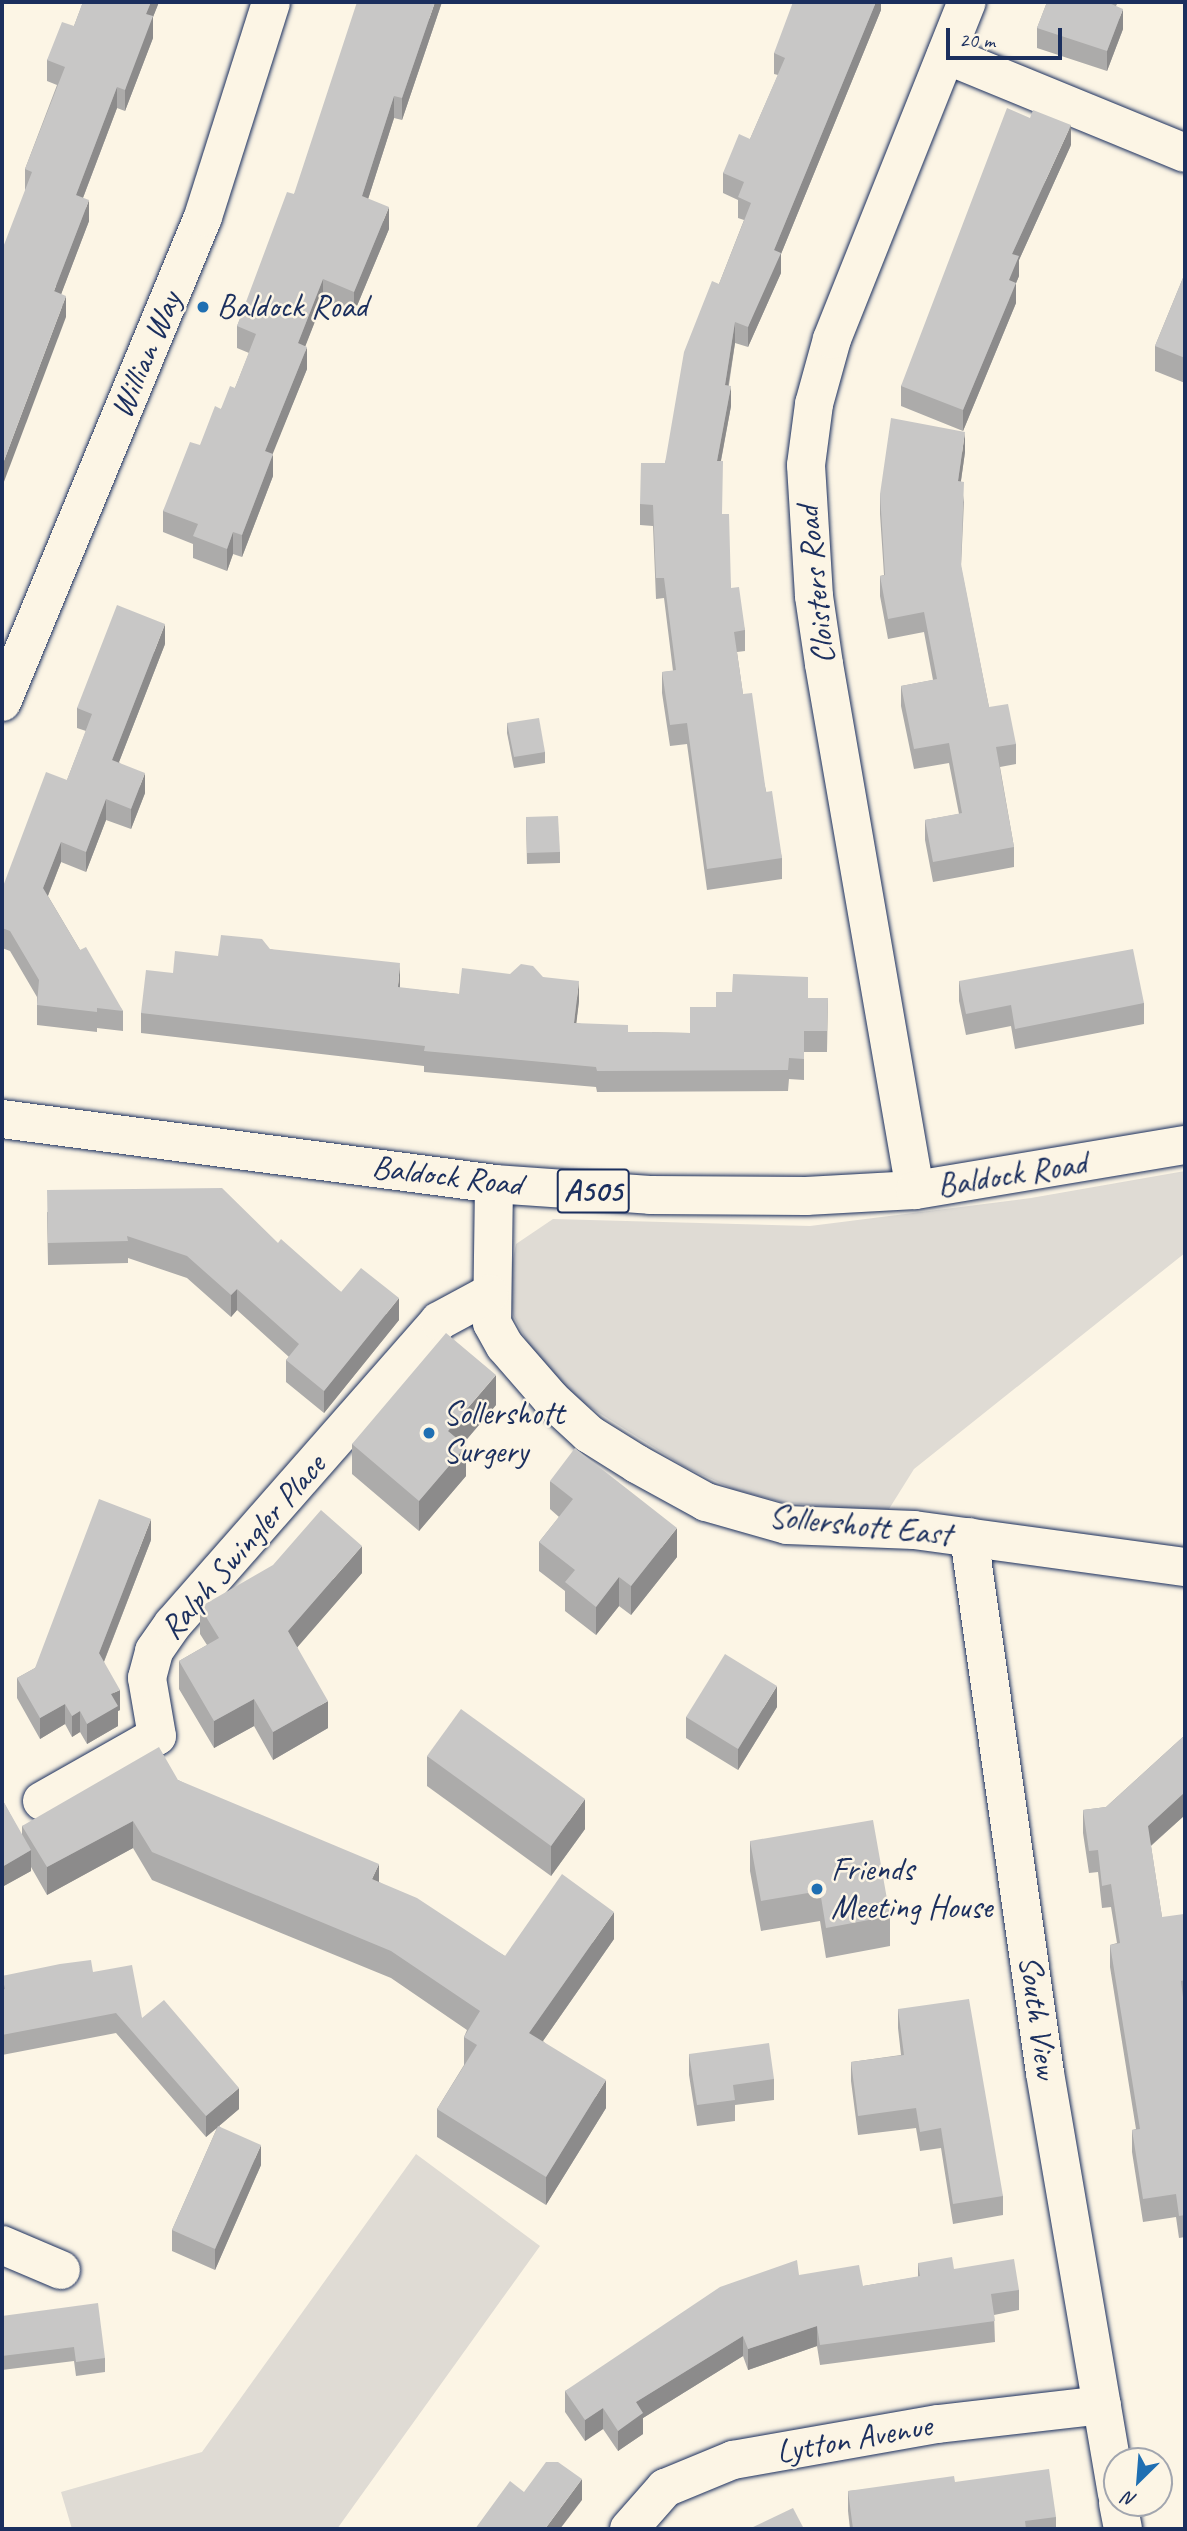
<!DOCTYPE html>
<html>
<head>
<meta charset="utf-8">
<style>
  body { margin:0 }
  #map { position:relative; width:1187px; height:2531px; overflow:hidden; background:#fcf5e5; font-family:Caveat,sans-serif }
  div>[style] { position:absolute }
  [style*='--x'] { left:calc(var(--x)*1px); top:calc(var(--y)*1px); width:calc(var(--w)*1px); rotate:calc(var(--a)*1deg) }
  .green>* { inset:0; background:#dfdbd4 }
  .roads { filter:drop-shadow(0 0 2px #1b2f5e) drop-shadow(0 0 2px #1b2f5e) }
  .minor>* { height:38px; margin:-19px; padding:0 19px; transform-origin:19px; border-radius:19px; background:#fcf5e5 }
  .major>* { height:38px; margin:-19px; padding:0 19px; transform-origin:19px; border-radius:19px; background:#fcf5e5 }
  .wall>* { inset:0; background:#acabaa }
  .shaded-wall>* { inset:0; background:#8c8b8b }
  .building>* { inset:0; background:#c8c7c6 }
  .dots>* { width:19px; height:19px; translate:-50% -50%; box-sizing:border-box; border:4px solid #fcf5e5; border-radius:50% }
  span { translate:-50% -50%; white-space:nowrap; text-align:center; line-height:1.15; -webkit-text-stroke:5px #fcf5e5; paint-order:stroke }
  .shield-label span { padding:2px 5px; background:#fcf5e5; border:2px solid; border-radius:5px; -webkit-text-stroke-width:0 }
  .shield-label { font-size:32px; color:#1b2f5e; font-weight:700 }
  .poi-label { font-size:33px; color:#1b2f5e }
  .left { translate:0 -50%; text-align:left }
  .street-label { font-size:33px; color:#1b2f5e }
  .frame { position:absolute; inset:0; border:4px solid #1b2f5e; pointer-events:none }
  .north { position:absolute; left:1103px; top:2447px; width:70px; height:70px; box-sizing:border-box; background:#fcf5e5; border:2px solid #a2a6af; border-radius:50%; rotate:205deg; font-size:19px; font-weight:700; line-height:28px; text-align:center; color:#1b2f5e }
  .north::after { content:''; display:block; margin:auto; width:24px; height:32px; background:#1f6fb2; clip-path:polygon(50% 0,100% 100%,50% 72%,0 100%) }
  .scale { position:absolute; left:946px; top:28px; width:116px; height:32px; box-sizing:border-box; border:4px solid #1b2f5e; border-top:0; padding-left:9px; font-size:21px; line-height:24px; white-space:nowrap; color:#1b2f5e; -webkit-text-stroke:5px #fcf5e5; paint-order:stroke }
</style>
</head>
<body>
<div id="map">
  <div class="green">
    <i style="clip-path:polygon(1185px 1171px,1185px 1253px,914px 1469px,889px 1509px,873px 1511px,781px 1502px,733px 1489px,685px 1467px,577px 1399px,539px 1364px,513px 1315px,508px 1284px,516px 1244px,553px 1219px,810px 1226px,1031px 1198px)"></i>
    <i style="clip-path:polygon(416px 2154px,540px 2246px,337px 2529px,72px 2529px,61px 2492px,202px 2452px)"></i>
  </div>
  <div class="roads">
    <div class="minor">
      <i style="--x:946;--y:55;--w:258;--a:22.3"></i>
      <i style="--x:2;--y:702;--w:525;--a:-67.49"></i>
      <i style="--x:203;--y:217;--w:225;--a:-72.4"></i>
      <i style="--x:494;--y:1184;--w:139;--a:90.8"></i>
      <i style="--x:492;--y:1323;--w:26;--a:61"></i>
      <i style="--x:505;--y:1346;--w:70;--a:49"></i>
      <i style="--x:551;--y:1399;--w:52;--a:42.6"></i>
      <i style="--x:589;--y:1434;--w:57;--a:32"></i>
      <i style="--x:637;--y:1464;--w:79;--a:28.8"></i>
      <i style="--x:706;--y:1502;--w:84;--a:15.9"></i>
      <i style="--x:787;--y:1525;--w:127;--a:2.3"></i>
      <i style="--x:914;--y:1530;--w:274;--a:7.8"></i>
      <i style="--x:915;--y:1190;--w:534;--a:-99.82"></i>
      <i style="--x:824;--y:664;--w:69;--a:-98.4"></i>
      <i style="--x:814;--y:596;--w:131;--a:-93.5"></i>
      <i style="--x:806;--y:465;--w:62;--a:-82.5"></i>
      <i style="--x:814;--y:404;--w:67;--a:-74.5"></i>
      <i style="--x:832;--y:339;--w:363;--a:-68.2"></i>
      <i style="--x:969;--y:1537;--w:541;--a:81.93"></i>
      <i style="--x:1045;--y:2073;--w:427;--a:80.3"></i>
      <i style="--x:42;--y:1801;--w:132;--a:-29.5"></i>
      <i style="--x:157;--y:1736;--w:59;--a:-99.8"></i>
      <i style="--x:147;--y:1678;--w:28;--a:-75"></i>
      <i style="--x:154;--y:1651;--w:33;--a:-55"></i>
      <i style="--x:173;--y:1624;--w:403;--a:-48.7"></i>
      <i style="--x:439;--y:1321;--w:57;--a:-28.4"></i>
      <i style="--x:2;--y:2245;--w:64;--a:23"></i>
      <i style="--x:1118;--y:2503;--w:26;--a:79"></i>
      <i style="--x:629;--y:2529;--w:55;--a:-48.7"></i>
      <i style="--x:665;--y:2488;--w:74;--a:-22.4"></i>
      <i style="--x:733;--y:2460;--w:208;--a:-10"></i>
      <i style="--x:938;--y:2424;--w:165;--a:-6.6"></i>
    </div>
    <div class="major">
      <i style="--x:2;--y:1119;--w:496;--a:7.5"></i>
      <i style="--x:494;--y:1184;--w:156;--a:4"></i>
      <i style="--x:650;--y:1195;--w:156;--a:0.4"></i>
      <i style="--x:806;--y:1196;--w:109;--a:-3.2"></i>
      <i style="--x:915;--y:1190;--w:274;--a:-9.5"></i>
    </div>
  </div>
  <div class="wall">
    <i style="clip-path:polygon(83px 2px,159px 2px,153px 17px,153px 38px,125px 111px,117px 108px,83px 198px,89px 221px,61px 294px,66px 317px,25px 189px,25px 169px,57px 85px,47px 81px,47px 60px,74px 26px)"></i>
    <i style="clip-path:polygon(442px 2px,402px 120px,394px 118px,368px 199px,389px 229px,354px 313px,323px 301px,305px 346px,307px 369px,272px 454px,273px 476px,242px 557px,233px 554px,227px 571px,193px 558px,193px 544px,163px 532px,163px 511px,221px 409px,235px 388px,249px 353px,237px 348px,237px 326px,294px 194px)"></i>
    <i style="clip-path:polygon(881px 2px,881px 10px,781px 254px,781px 273px,748px 347px,735px 343px,729px 385px,731px 406px,721px 461px,722px 514px,731px 588px,745px 630px,745px 651px,737px 652px,743px 694px,782px 858px,782px 879px,707px 890px,687px 744px,670px 746px,662px 693px,662px 672px,673px 671px,664px 598px,656px 599px,653px 526px,640px 525px,640px 504px,665px 463px,719px 284px,744px 220px,738px 218px,738px 200px,723px 193px,723px 173px,750px 139px,778px 75px,774px 74px,774px 53px)"></i>
    <i style="clip-path:polygon(1047px 2px,1118px 2px,1116px 6px,1123px 29px,1107px 71px,1037px 48px,1037px 28px)"></i>
    <i style="clip-path:polygon(1071px 145px,1019px 260px,1019px 276px,1016px 283px,1016px 303px,963px 431px,901px 406px,901px 386px)"></i>
    <i style="clip-path:polygon(1185px 273px,1185px 383px,1155px 371px,1155px 346px)"></i>
    <i style="clip-path:polygon(965px 452px,961px 481px,964px 502px,961px 567px,989px 707px,1016px 744px,1016px 764px,1000px 767px,1014px 847px,1014px 867px,933px 882px,925px 840px,925px 820px,959px 814px,949px 763px,914px 769px,901px 706px,901px 686px,933px 680px,924px 632px,888px 639px,880px 596px,880px 576px,884px 575px,880px 514px,880px 494px)"></i>
    <i style="clip-path:polygon(165px 644px,119px 762px,145px 793px,131px 829px,106px 820px,86px 872px,61px 862px,48px 896px,80px 950px,123px 1011px,123px 1031px,97px 1028px,97px 1032px,37px 1025px,37px 997px,10px 951px,2px 948px,2px 889px,67px 780px,86px 731px,77px 728px,77px 708px)"></i>
    <i style="clip-path:polygon(507px 723px,545px 752px,545px 763px,514px 768px,507px 733px)"></i>
    <i style="clip-path:polygon(526px 817px,560px 852px,560px 863px,527px 864px)"></i>
    <i style="clip-path:polygon(270px 949px,400px 984px,400px 988px,459px 994px,543px 977px,579px 1001px,576px 1023px,628px 1032px,690px 1033px,716px 1007px,808px 998px,828px 998px,827px 1052px,804px 1052px,804px 1080px,789px 1079px,788px 1091px,597px 1092px,596px 1087px,424px 1072px,424px 1066px,141px 1033px,141px 1013px,173px 973px,218px 956px)"></i>
    <i style="clip-path:polygon(959px 981px,1144px 1003px,1144px 1024px,1015px 1049px,1011px 1026px,966px 1035px,959px 1001px)"></i>
    <i style="clip-path:polygon(47px 1212px,278px 1243px,341px 1292px,399px 1320px,324px 1413px,286px 1382px,286px 1360px,289px 1357px,237px 1310px,231px 1317px,187px 1278px,128px 1258px,128px 1263px,48px 1265px)"></i>
    <i style="clip-path:polygon(496px 1405px,463px 1444px,466px 1476px,419px 1531px,352px 1474px,352px 1444px)"></i>
    <i style="clip-path:polygon(550px 1481px,677px 1557px,631px 1615px,619px 1606px,596px 1635px,565px 1611px,565px 1591px,539px 1571px,539px 1542px,559px 1517px,550px 1509px)"></i>
    <i style="clip-path:polygon(151px 1540px,104px 1662px,120px 1710px,118px 1711px,118px 1726px,87px 1744px,80px 1732px,72px 1737px,65px 1724px,40px 1739px,17px 1698px,17px 1678px,35px 1668px)"></i>
    <i style="clip-path:polygon(362px 1573px,297px 1647px,328px 1728px,273px 1760px,254px 1726px,214px 1748px,179px 1689px,179px 1661px,207px 1645px,200px 1634px,200px 1607px)"></i>
    <i style="clip-path:polygon(777px 1707px,738px 1770px,686px 1738px,686px 1717px)"></i>
    <i style="clip-path:polygon(1185px 1735px,1185px 1815px,1151px 1846px,1162px 1917px,1185px 1920px,1185px 2002px,1184px 2002px,1185px 2013px,1185px 2237px,1179px 2238px,1176px 2217px,1143px 2222px,1132px 2152px,1132px 2130px,1136px 2129px,1110px 1967px,1110px 1945px,1117px 1943px,1111px 1907px,1102px 1908px,1098px 1872px,1089px 1873px,1083px 1833px,1083px 1810px,1106px 1807px)"></i>
    <i style="clip-path:polygon(427px 1756px,585px 1829px,551px 1876px,427px 1786px)"></i>
    <i style="clip-path:polygon(178px 1780px,379px 1882px,505px 1956px,614px 1939px,543px 2041px,606px 2108px,546px 2205px,437px 2137px,437px 2109px,464px 2065px,464px 2037px,467px 2030px,391px 1978px,152px 1880px,133px 1848px,47px 1895px,31px 1867px,31px 1871px,2px 1887px,2px 1799px,22px 1836px,22px 1826px)"></i>
    <i style="clip-path:polygon(750px 1841px,890px 1916px,890px 1946px,826px 1958px,820px 1921px,761px 1931px,750px 1871px)"></i>
    <i style="clip-path:polygon(93px 1972px,239px 2109px,219px 2126px,261px 2165px,215px 2270px,172px 2251px,172px 2230px,217px 2128px,206px 2137px,116px 2033px,2px 2055px,2px 1976px)"></i>
    <i style="clip-path:polygon(898px 2009px,1003px 2196px,1003px 2215px,953px 2224px,941px 2148px,920px 2151px,916px 2128px,858px 2135px,851px 2081px,851px 2062px,901px 2055px,898px 2028px)"></i>
    <i style="clip-path:polygon(689px 2054px,774px 2079px,774px 2100px,735px 2105px,735px 2121px,697px 2126px,689px 2075px)"></i>
    <i style="clip-path:polygon(918px 2263px,954px 2269px,1019px 2290px,1019px 2310px,994px 2315px,995px 2342px,820px 2365px,817px 2346px,748px 2370px,743px 2356px,643px 2418px,643px 2434px,618px 2451px,603px 2429px,585px 2441px,565px 2412px,565px 2391px,799px 2275px,863px 2286px,918px 2277px)"></i>
    <i style="clip-path:polygon(2px 2316px,105px 2358px,105px 2372px,76px 2376px,74px 2361px,2px 2370px)"></i>
    <i style="clip-path:polygon(1184px 2462px,1185px 2462px,1185px 2490px,1184px 2482px)"></i>
    <i style="clip-path:polygon(955px 2482px,1056px 2517px,1056px 2529px,850px 2529px,848px 2511px,848px 2491px)"></i>
  </div>
  <div class="shaded-wall">
    <i style="clip-path:polygon(151px 2px,159px 2px,153px 17px,153px 38px,125px 111px,125px 90px,146px 14px)"></i>
    <i style="clip-path:polygon(435px 2px,442px 2px,402px 120px,402px 98px)"></i>
    <i style="clip-path:polygon(876px 2px,881px 2px,881px 10px,781px 254px,781px 273px,748px 347px,748px 327px,774px 250px)"></i>
    <i style="clip-path:polygon(1123px 9px,1123px 29px,1107px 71px,1107px 51px)"></i>
    <i style="clip-path:polygon(117px 87px,117px 108px,76px 216px,76px 195px)"></i>
    <i style="clip-path:polygon(394px 96px,394px 118px,362px 218px,362px 196px)"></i>
    <i style="clip-path:polygon(1071px 125px,1071px 145px,1019px 260px,1019px 276px,1009px 300px,1009px 280px,1012px 254px)"></i>
    <i style="clip-path:polygon(89px 200px,89px 221px,54px 313px,54px 291px)"></i>
    <i style="clip-path:polygon(389px 207px,389px 229px,354px 313px,354px 292px)"></i>
    <i style="clip-path:polygon(323px 279px,323px 301px,298px 365px,298px 343px)"></i>
    <i style="clip-path:polygon(1016px 283px,1016px 303px,963px 431px,963px 410px)"></i>
    <i style="clip-path:polygon(66px 296px,66px 317px,2px 487px,2px 466px)"></i>
    <i style="clip-path:polygon(735px 322px,735px 343px,725px 405px,725px 385px)"></i>
    <i style="clip-path:polygon(307px 347px,307px 369px,265px 473px,265px 451px)"></i>
    <i style="clip-path:polygon(731px 386px,731px 406px,717px 481px,717px 461px)"></i>
    <i style="clip-path:polygon(965px 432px,965px 452px,958px 501px,958px 481px)"></i>
    <i style="clip-path:polygon(273px 454px,273px 476px,242px 557px,242px 535px)"></i>
    <i style="clip-path:polygon(233px 532px,233px 554px,227px 571px,227px 549px)"></i>
    <i style="clip-path:polygon(165px 624px,165px 644px,112px 780px,112px 760px)"></i>
    <i style="clip-path:polygon(145px 773px,145px 793px,131px 829px,131px 809px)"></i>
    <i style="clip-path:polygon(106px 799px,106px 820px,86px 872px,86px 852px)"></i>
    <i style="clip-path:polygon(61px 842px,61px 862px,43px 908px,43px 888px)"></i>
    <i style="clip-path:polygon(400px 963px,400px 984px,398px 1008px,398px 987px)"></i>
    <i style="clip-path:polygon(579px 981px,579px 1001px,574px 1043px,574px 1023px)"></i>
    <i style="clip-path:polygon(237px 1289px,237px 1310px,231px 1317px,231px 1295px)"></i>
    <i style="clip-path:polygon(399px 1298px,399px 1320px,324px 1413px,324px 1391px)"></i>
    <i style="clip-path:polygon(496px 1375px,496px 1405px,448px 1461px,448px 1431px)"></i>
    <i style="clip-path:polygon(466px 1446px,466px 1476px,419px 1531px,419px 1501px)"></i>
    <i style="clip-path:polygon(151px 1519px,151px 1540px,99px 1674px,99px 1653px)"></i>
    <i style="clip-path:polygon(677px 1528px,677px 1557px,631px 1615px,631px 1586px)"></i>
    <i style="clip-path:polygon(362px 1546px,362px 1573px,288px 1658px,288px 1631px)"></i>
    <i style="clip-path:polygon(619px 1577px,619px 1606px,596px 1635px,596px 1607px)"></i>
    <i style="clip-path:polygon(777px 1686px,777px 1707px,738px 1770px,738px 1749px)"></i>
    <i style="clip-path:polygon(120px 1690px,120px 1710px,118px 1711px,118px 1726px,87px 1744px,87px 1724px,111px 1694px)"></i>
    <i style="clip-path:polygon(254px 1699px,254px 1726px,214px 1748px,214px 1721px)"></i>
    <i style="clip-path:polygon(328px 1701px,328px 1728px,273px 1760px,273px 1732px)"></i>
    <i style="clip-path:polygon(65px 1704px,65px 1724px,40px 1739px,40px 1718px)"></i>
    <i style="clip-path:polygon(80px 1711px,80px 1732px,72px 1737px,72px 1716px)"></i>
    <i style="clip-path:polygon(1185px 1792px,1185px 1815px,1148px 1848px,1148px 1826px)"></i>
    <i style="clip-path:polygon(585px 1799px,585px 1829px,551px 1876px,551px 1846px)"></i>
    <i style="clip-path:polygon(133px 1821px,133px 1848px,47px 1895px,47px 1867px)"></i>
    <i style="clip-path:polygon(31px 1850px,31px 1871px,2px 1887px,2px 1867px)"></i>
    <i style="clip-path:polygon(379px 1864px,379px 1892px,372px 1879px)"></i>
    <i style="clip-path:polygon(614px 1912px,614px 1939px,529px 2061px,529px 2033px)"></i>
    <i style="clip-path:polygon(606px 2080px,606px 2108px,546px 2205px,546px 2177px)"></i>
    <i style="clip-path:polygon(239px 2088px,239px 2109px,206px 2137px,206px 2116px)"></i>
    <i style="clip-path:polygon(261px 2145px,261px 2165px,215px 2270px,215px 2249px)"></i>
    <i style="clip-path:polygon(817px 2326px,817px 2346px,748px 2370px,748px 2349px)"></i>
    <i style="clip-path:polygon(743px 2336px,743px 2356px,643px 2418px,643px 2434px,618px 2451px,618px 2431px,636px 2402px)"></i>
    <i style="clip-path:polygon(603px 2408px,603px 2429px,585px 2441px,585px 2420px)"></i>
    <i style="clip-path:polygon(582px 2479px,582px 2500px,560px 2529px,545px 2529px)"></i>
  </div>
  <div class="building">
    <i style="clip-path:polygon(83px 2px,151px 2px,146px 14px,153px 16px,125px 90px,117px 87px,76px 195px,89px 200px,54px 291px,66px 296px,2px 466px,2px 250px,32px 172px,25px 169px,65px 67px,47px 60px,62px 22px,74px 26px)"></i>
    <i style="clip-path:polygon(357px 2px,435px 2px,402px 98px,394px 96px,362px 196px,389px 207px,354px 292px,323px 279px,298px 343px,307px 347px,265px 451px,273px 454px,242px 535px,233px 532px,227px 549px,193px 536px,198px 524px,163px 511px,190px 442px,200px 445px,215px 406px,221px 409px,230px 386px,235px 388px,256px 334px,237px 326px,287px 192px,294px 194px)"></i>
    <i style="clip-path:polygon(793px 2px,876px 2px,774px 250px,781px 253px,748px 327px,735px 322px,725px 385px,731px 386px,717px 461px,723px 461px,722px 514px,729px 514px,731px 588px,739px 587px,745px 630px,734px 632px,743px 694px,752px 693px,766px 792px,772px 791px,782px 858px,707px 869px,687px 723px,670px 725px,662px 672px,676px 670px,664px 578px,656px 578px,653px 505px,640px 504px,641px 463px,665px 463px,684px 352px,712px 281px,719px 284px,751px 203px,738px 197px,744px 182px,723px 173px,739px 134px,750px 139px,785px 58px,774px 53px)"></i>
    <i style="clip-path:polygon(1047px 2px,1110px 2px,1109px 3px,1123px 9px,1107px 51px,1037px 28px)"></i>
    <i style="clip-path:polygon(1007px 108px,1030px 118px,1033px 110px,1071px 125px,1012px 254px,1019px 256px,1009px 280px,1016px 283px,963px 410px,901px 386px)"></i>
    <i style="clip-path:polygon(1185px 273px,1185px 358px,1155px 346px)"></i>
    <i style="clip-path:polygon(891px 418px,965px 432px,958px 481px,964px 482px,961px 564px,989px 707px,1008px 704px,1016px 744px,996px 747px,1014px 847px,933px 862px,925px 820px,962px 813px,949px 743px,914px 749px,901px 686px,937px 679px,924px 612px,888px 619px,880px 576px,885px 575px,880px 494px)"></i>
    <i style="clip-path:polygon(117px 605px,165px 624px,112px 760px,145px 773px,131px 809px,106px 799px,86px 852px,61px 842px,43px 888px,80px 950px,86px 947px,123px 1011px,97px 1008px,97px 1012px,37px 1005px,39px 980px,10px 931px,2px 928px,2px 889px,46px 772px,67px 780px,92px 714px,77px 708px)"></i>
    <i style="clip-path:polygon(539px 718px,545px 752px,514px 757px,507px 723px)"></i>
    <i style="clip-path:polygon(558px 816px,560px 852px,527px 853px,526px 817px)"></i>
    <i style="clip-path:polygon(221px 935px,262px 939px,270px 949px,400px 963px,398px 987px,459px 994px,462px 968px,510px 974px,521px 964px,533px 966px,543px 977px,579px 981px,574px 1023px,628px 1025px,628px 1032px,690px 1033px,690px 1007px,716px 1007px,716px 992px,732px 992px,733px 974px,808px 977px,808px 998px,828px 998px,827px 1031px,804px 1031px,804px 1059px,789px 1058px,788px 1070px,597px 1071px,596px 1067px,424px 1051px,425px 1046px,141px 1013px,146px 970px,173px 973px,175px 951px,218px 956px)"></i>
    <i style="clip-path:polygon(1133px 949px,1144px 1003px,1015px 1029px,1011px 1005px,966px 1014px,959px 981px)"></i>
    <i style="clip-path:polygon(222px 1188px,278px 1243px,281px 1239px,341px 1292px,361px 1268px,399px 1298px,324px 1391px,286px 1360px,299px 1344px,237px 1289px,231px 1295px,187px 1256px,127px 1236px,128px 1241px,48px 1243px,47px 1190px)"></i>
    <i style="clip-path:polygon(446px 1333px,496px 1375px,448px 1431px,466px 1446px,419px 1501px,352px 1444px)"></i>
    <i style="clip-path:polygon(575px 1448px,677px 1528px,631px 1586px,619px 1577px,596px 1607px,565px 1582px,575px 1570px,539px 1542px,573px 1499px,550px 1481px)"></i>
    <i style="clip-path:polygon(99px 1499px,151px 1519px,99px 1653px,120px 1690px,111px 1694px,118px 1706px,87px 1724px,80px 1711px,72px 1716px,65px 1704px,40px 1718px,17px 1678px,35px 1668px)"></i>
    <i style="clip-path:polygon(321px 1510px,362px 1546px,288px 1631px,328px 1701px,273px 1732px,254px 1699px,214px 1721px,179px 1661px,219px 1638px,200px 1607px,273px 1565px)"></i>
    <i style="clip-path:polygon(725px 1654px,777px 1686px,738px 1749px,686px 1717px)"></i>
    <i style="clip-path:polygon(461px 1709px,585px 1799px,551px 1846px,427px 1756px)"></i>
    <i style="clip-path:polygon(1185px 1735px,1185px 1792px,1148px 1826px,1162px 1917px,1184px 1914px,1185px 1920px,1185px 1980px,1181px 1981px,1185px 2013px,1185px 2215px,1179px 2216px,1176px 2194px,1143px 2199px,1132px 2130px,1140px 2129px,1110px 1945px,1120px 1943px,1111px 1884px,1102px 1886px,1098px 1850px,1089px 1851px,1083px 1810px,1106px 1807px)"></i>
    <i style="clip-path:polygon(159px 1747px,178px 1780px,379px 1864px,372px 1879px,417px 1898px,505px 1956px,562px 1874px,614px 1912px,529px 2033px,606px 2080px,546px 2177px,437px 2109px,477px 2045px,464px 2037px,480px 2011px,391px 1951px,152px 1852px,133px 1821px,47px 1867px,22px 1826px)"></i>
    <i style="clip-path:polygon(2px 1799px,31px 1850px,2px 1867px)"></i>
    <i style="clip-path:polygon(873px 1820px,890px 1916px,826px 1928px,820px 1891px,761px 1901px,750px 1841px)"></i>
    <i style="clip-path:polygon(91px 1960px,93px 1972px,132px 1965px,142px 2018px,164px 2000px,239px 2088px,206px 2116px,116px 2013px,2px 2035px,2px 1990px,5px 1989px,2px 1976px,60px 1964px)"></i>
    <i style="clip-path:polygon(969px 1999px,1003px 2196px,953px 2204px,941px 2128px,920px 2132px,916px 2108px,858px 2116px,851px 2062px,904px 2055px,898px 2009px)"></i>
    <i style="clip-path:polygon(769px 2043px,774px 2079px,733px 2085px,735px 2100px,697px 2105px,689px 2054px)"></i>
    <i style="clip-path:polygon(218px 2126px,261px 2145px,215px 2249px,172px 2230px)"></i>
    <i style="clip-path:polygon(952px 2257px,954px 2269px,1014px 2259px,1019px 2290px,991px 2294px,995px 2321px,820px 2345px,817px 2326px,748px 2349px,743px 2336px,636px 2402px,643px 2413px,618px 2431px,603px 2408px,585px 2420px,565px 2391px,720px 2287px,797px 2260px,799px 2275px,859px 2265px,863px 2286px,920px 2276px,918px 2263px)"></i>
    <i style="clip-path:polygon(98px 2303px,105px 2358px,76px 2362px,74px 2347px,2px 2356px,2px 2316px)"></i>
    <i style="clip-path:polygon(546px 2462px,558px 2462px,582px 2479px,545px 2529px,475px 2529px,510px 2481px,524px 2492px)"></i>
    <i style="clip-path:polygon(1049px 2469px,1056px 2517px,1025px 2521px,1026px 2529px,853px 2529px,848px 2491px,954px 2476px,955px 2482px)"></i>
    <i style="clip-path:polygon(793px 2508px,804px 2529px,749px 2529px)"></i>
  </div>
  <div class="dots">
    <i style="left:203px;top:307px;background:#1f6fb2"></i>
    <i style="left:429px;top:1433px;background:#1f6fb2"></i>
    <i style="left:817px;top:1889px;background:#1f6fb2"></i>
  </div>
  <div class="shield-label">
    <span style="left:593px;top:1191px">A505</span>
  </div>
  <div class="poi-label">
    <span class="left" style="left:217px;top:307px">Baldock Road</span>
    <span class="left" style="left:443px;top:1433px">Sollershott<br>Surgery</span>
    <span class="left" style="left:831px;top:1889px">Friends<br>Meeting House</span>
  </div>
  <div class="street-label">
    <span style="left:146px;top:355px;rotate:-67deg">Willian Way</span>
    <span style="left:816px;top:585px;rotate:-96deg">Cloisters Road</span>
    <span style="left:1012px;top:1175px;rotate:-9deg">Baldock Road</span>
    <span style="left:447px;top:1176px;rotate:7deg">Baldock Road</span>
    <span style="left:860px;top:1526px;rotate:6deg">Sollershott East</span>
    <span style="left:243px;top:1547px;rotate:-49deg">Ralph Swingler Place</span>
    <span style="left:1038px;top:2017px;rotate:82deg">South View</span>
    <span style="left:854px;top:2439px;rotate:-10deg">Lytton Avenue</span>
  </div>
  <div class="frame"></div>
  <div class="north">N</div>
  <div class="scale">20 m</div>
</div>
</body>
</html>
